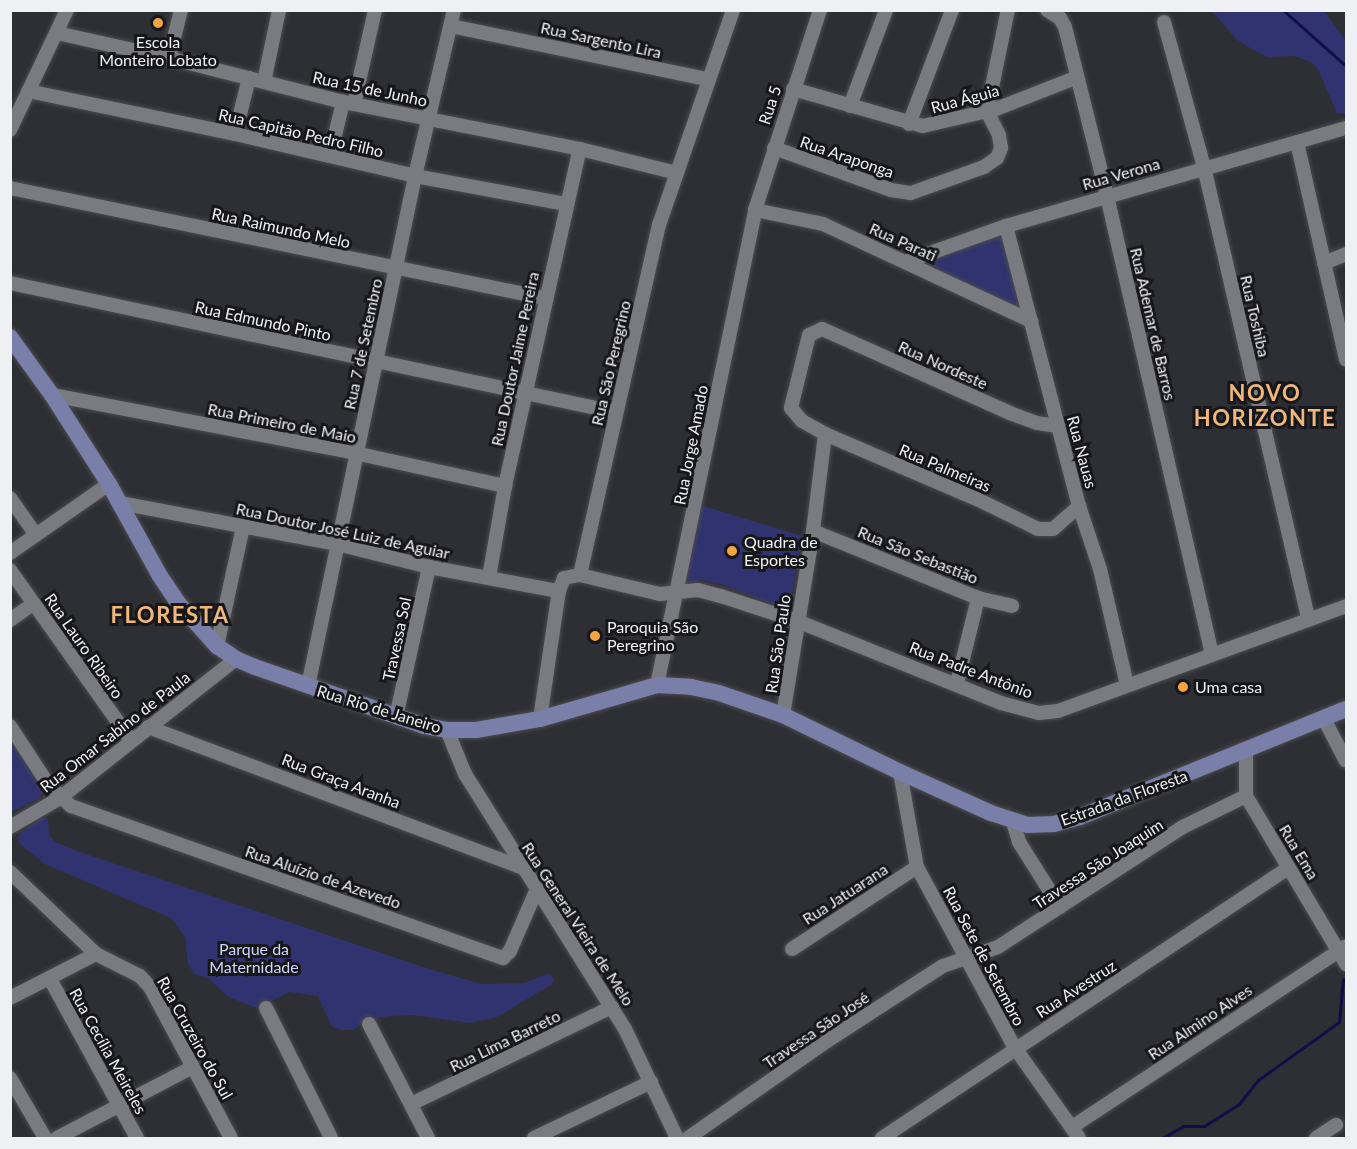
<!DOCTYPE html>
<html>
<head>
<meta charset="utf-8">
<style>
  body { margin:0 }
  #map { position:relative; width:1357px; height:1149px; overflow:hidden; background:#2e2f34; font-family:Lato,sans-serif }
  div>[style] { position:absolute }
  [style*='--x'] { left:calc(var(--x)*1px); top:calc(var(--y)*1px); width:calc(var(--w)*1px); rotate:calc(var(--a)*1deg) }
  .green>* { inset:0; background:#30336f }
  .stream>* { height:3px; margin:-1.5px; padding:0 1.5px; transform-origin:1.5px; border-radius:1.5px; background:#130c49 }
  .roads { filter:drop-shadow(0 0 2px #4a4b4f) drop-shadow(0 0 2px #4a4b4f) }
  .minor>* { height:14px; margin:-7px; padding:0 7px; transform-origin:7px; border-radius:7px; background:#7a7b80 }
  .major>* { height:16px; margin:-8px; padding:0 8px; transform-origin:8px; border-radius:8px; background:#797fa8 }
  .dots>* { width:16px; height:16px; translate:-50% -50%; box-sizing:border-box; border:3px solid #171719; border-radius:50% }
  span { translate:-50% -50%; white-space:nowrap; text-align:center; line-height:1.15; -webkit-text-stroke:6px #171719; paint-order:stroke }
  .street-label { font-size:16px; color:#eff0f3 }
  .poi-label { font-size:16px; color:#eff0f3 }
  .left { translate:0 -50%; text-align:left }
  .park-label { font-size:16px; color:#ced4fb }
  .district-label { font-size:22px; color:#efb77b; font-weight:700; letter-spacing:1.5px }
  .frame { position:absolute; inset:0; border:12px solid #eff0f3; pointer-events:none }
</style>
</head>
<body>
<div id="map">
  <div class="green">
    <i style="clip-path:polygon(1212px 11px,1324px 11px,1346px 41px,1346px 114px,1337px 113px,1318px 69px,1310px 61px,1294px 56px,1268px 57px,1253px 50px,1236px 39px)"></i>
    <i style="clip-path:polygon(1001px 234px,1021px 310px,923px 263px)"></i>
    <i style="clip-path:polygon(700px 505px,802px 536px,789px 611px,721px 584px,703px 580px,683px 583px)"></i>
    <i style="clip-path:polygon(10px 736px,44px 792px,39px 798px,11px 812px)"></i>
    <i style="clip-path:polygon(42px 817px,48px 819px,49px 835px,55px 842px,77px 851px,429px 969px,482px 984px,524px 983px,549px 973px,555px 980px,552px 984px,497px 1017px,470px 1023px,413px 1015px,389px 1016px,367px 1021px,352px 1030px,341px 1030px,332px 1027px,318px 996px,289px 992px,260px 1007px,253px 1007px,227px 996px,207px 977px,195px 975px,188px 964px,185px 937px,171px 918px,45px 864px,19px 843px,18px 837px,22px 832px)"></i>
  </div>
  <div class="stream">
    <i style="--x:1283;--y:10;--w:84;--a:41.6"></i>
    <i style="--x:1162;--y:1138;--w:25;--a:-29"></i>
    <i style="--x:1184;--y:1126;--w:20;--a:0"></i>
    <i style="--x:1204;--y:1126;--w:41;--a:-32.2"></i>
    <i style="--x:1239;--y:1104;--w:31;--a:-52"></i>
    <i style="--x:1258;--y:1080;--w:100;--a:-35.6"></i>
    <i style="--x:1339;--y:1022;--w:43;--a:-84.7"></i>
  </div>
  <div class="roads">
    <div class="minor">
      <i style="--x:1047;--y:10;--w:15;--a:32"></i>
      <i style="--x:1060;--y:18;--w:10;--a:61"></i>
      <i style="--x:1065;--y:27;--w:174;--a:76"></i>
      <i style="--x:1107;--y:196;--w:470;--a:77.1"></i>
      <i style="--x:1164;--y:22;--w:150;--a:74.6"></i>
      <i style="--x:1204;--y:167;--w:464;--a:77"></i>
      <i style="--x:451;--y:26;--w:262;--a:11.7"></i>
      <i style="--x:57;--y:33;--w:115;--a:12.6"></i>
      <i style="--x:169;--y:58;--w:179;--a:14.2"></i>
      <i style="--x:343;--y:102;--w:242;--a:11.2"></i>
      <i style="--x:580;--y:149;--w:100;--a:13.9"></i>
      <i style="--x:169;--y:58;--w:49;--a:-76"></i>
      <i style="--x:264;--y:82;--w:74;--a:-78.2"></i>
      <i style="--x:793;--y:89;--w:135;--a:15.9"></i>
      <i style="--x:923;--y:126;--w:75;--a:-13.1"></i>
      <i style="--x:996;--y:109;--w:85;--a:-21.4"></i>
      <i style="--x:28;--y:91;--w:211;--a:11.7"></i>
      <i style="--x:235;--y:134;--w:185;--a:13.1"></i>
      <i style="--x:415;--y:176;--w:154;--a:10.5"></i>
      <i style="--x:354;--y:104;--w:96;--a:-77.4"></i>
      <i style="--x:850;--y:106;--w:103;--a:-69.4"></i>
      <i style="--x:909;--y:124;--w:122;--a:-69.3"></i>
      <i style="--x:10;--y:130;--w:133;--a:-64.6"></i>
      <i style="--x:235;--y:134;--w:58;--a:-76"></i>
      <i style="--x:1297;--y:142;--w:223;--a:77.3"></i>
      <i style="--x:774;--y:148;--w:124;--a:19.7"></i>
      <i style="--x:891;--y:190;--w:20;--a:9"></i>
      <i style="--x:911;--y:193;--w:77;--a:-19.6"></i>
      <i style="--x:984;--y:167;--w:16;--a:-35"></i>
      <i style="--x:997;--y:158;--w:11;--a:-68"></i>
      <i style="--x:1001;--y:148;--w:13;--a:-99"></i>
      <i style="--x:999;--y:135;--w:27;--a:-117"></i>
      <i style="--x:987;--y:111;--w:103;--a:-78.3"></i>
      <i style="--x:330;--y:156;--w:56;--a:-76.5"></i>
      <i style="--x:10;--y:188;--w:545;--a:11.64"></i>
      <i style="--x:755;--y:210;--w:69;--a:11.6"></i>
      <i style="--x:823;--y:224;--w:230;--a:25"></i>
      <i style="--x:1006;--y:226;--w:289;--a:75.4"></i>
      <i style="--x:1079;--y:506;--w:66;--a:71.6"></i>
      <i style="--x:1100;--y:569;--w:119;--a:76.9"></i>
      <i style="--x:908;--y:261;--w:104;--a:-19.7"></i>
      <i style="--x:1006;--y:226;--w:354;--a:-16.1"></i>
      <i style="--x:1324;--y:263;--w:24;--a:-22"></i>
      <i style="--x:10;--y:283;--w:619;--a:12.04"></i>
      <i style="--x:52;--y:395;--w:309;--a:10.8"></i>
      <i style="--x:355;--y:453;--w:154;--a:12.4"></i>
      <i style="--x:1058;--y:426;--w:21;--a:-172"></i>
      <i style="--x:1037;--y:423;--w:29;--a:-160"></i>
      <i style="--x:1010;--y:413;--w:206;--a:-155.9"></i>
      <i style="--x:822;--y:329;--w:14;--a:155"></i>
      <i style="--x:809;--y:335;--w:75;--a:103.9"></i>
      <i style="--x:791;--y:408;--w:17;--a:50"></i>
      <i style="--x:802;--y:421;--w:26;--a:29"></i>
      <i style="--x:825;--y:434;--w:165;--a:23.2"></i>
      <i style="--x:977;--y:499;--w:68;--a:26.2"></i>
      <i style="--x:1038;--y:529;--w:15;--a:0"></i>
      <i style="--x:1053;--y:529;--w:35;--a:-41"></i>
      <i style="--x:10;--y:498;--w:45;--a:54.9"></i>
      <i style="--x:120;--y:503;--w:221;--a:10.7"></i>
      <i style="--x:337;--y:544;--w:95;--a:14"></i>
      <i style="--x:429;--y:567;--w:132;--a:10.5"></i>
      <i style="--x:813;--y:531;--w:178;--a:22.1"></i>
      <i style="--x:978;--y:598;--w:35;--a:13"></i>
      <i style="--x:10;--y:553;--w:121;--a:-34.9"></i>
      <i style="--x:10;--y:570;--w:209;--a:54.6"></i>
      <i style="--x:580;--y:575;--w:82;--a:13.4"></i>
      <i style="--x:660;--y:594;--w:38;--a:-6"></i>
      <i style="--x:698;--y:590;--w:24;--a:15"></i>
      <i style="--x:721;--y:596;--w:80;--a:18.2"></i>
      <i style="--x:797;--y:621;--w:220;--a:21.9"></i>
      <i style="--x:1001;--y:703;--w:39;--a:15"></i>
      <i style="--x:1039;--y:713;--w:19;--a:-6"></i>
      <i style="--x:1058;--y:711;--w:307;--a:-20"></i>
      <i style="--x:489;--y:577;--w:92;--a:-80"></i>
      <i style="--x:505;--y:486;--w:345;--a:-77.5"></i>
      <i style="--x:10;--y:620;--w:29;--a:-35"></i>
      <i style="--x:217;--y:646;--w:122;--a:-77.7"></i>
      <i style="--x:957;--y:683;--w:88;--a:-76.1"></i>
      <i style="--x:657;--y:685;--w:485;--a:-78.3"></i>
      <i style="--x:755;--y:210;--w:210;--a:-72"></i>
      <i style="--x:308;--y:686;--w:521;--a:-78.15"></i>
      <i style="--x:415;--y:176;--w:171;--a:-76.8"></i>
      <i style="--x:783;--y:715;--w:186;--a:-80.7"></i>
      <i style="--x:813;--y:531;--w:98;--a:-82.9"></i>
      <i style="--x:396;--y:717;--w:154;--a:-77.6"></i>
      <i style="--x:540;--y:719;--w:129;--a:-81.6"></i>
      <i style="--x:559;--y:591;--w:14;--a:-69"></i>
      <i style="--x:564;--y:578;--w:16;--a:-11"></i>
      <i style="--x:580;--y:575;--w:359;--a:-77.3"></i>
      <i style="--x:659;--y:225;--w:227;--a:-71"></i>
      <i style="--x:1324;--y:719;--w:47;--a:62.4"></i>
      <i style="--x:10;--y:726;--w:69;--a:56.8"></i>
      <i style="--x:48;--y:784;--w:32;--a:44"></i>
      <i style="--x:71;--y:806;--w:458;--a:19.4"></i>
      <i style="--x:503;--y:958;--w:10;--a:-45"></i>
      <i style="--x:510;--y:951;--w:68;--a:-66.5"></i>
      <i style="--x:148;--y:727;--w:398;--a:20.6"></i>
      <i style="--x:447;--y:730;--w:48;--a:67.8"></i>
      <i style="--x:465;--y:774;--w:301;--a:57.9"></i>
      <i style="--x:625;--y:1029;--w:121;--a:64.5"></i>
      <i style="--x:1246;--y:751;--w:45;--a:90"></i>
      <i style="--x:1246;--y:796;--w:196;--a:59.2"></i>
      <i style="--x:900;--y:772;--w:97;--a:79.9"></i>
      <i style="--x:917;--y:867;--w:206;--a:61.6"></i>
      <i style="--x:1015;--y:1048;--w:110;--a:54.6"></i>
      <i style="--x:1013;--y:822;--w:21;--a:73"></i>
      <i style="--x:1019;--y:842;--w:77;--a:57.8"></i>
      <i style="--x:10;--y:827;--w:58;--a:-30.1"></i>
      <i style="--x:60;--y:798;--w:224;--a:-38.3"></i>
      <i style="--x:10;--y:872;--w:119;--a:43.6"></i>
      <i style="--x:96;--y:954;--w:49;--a:26.6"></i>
      <i style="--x:140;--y:976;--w:15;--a:48"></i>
      <i style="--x:150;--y:987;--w:171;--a:61.8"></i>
      <i style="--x:792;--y:949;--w:149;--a:-33.3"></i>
      <i style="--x:50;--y:979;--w:181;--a:61.3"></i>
      <i style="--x:10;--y:998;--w:97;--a:-27.1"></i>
      <i style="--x:266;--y:1008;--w:145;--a:63.4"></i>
      <i style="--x:369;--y:1024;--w:128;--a:62.6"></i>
      <i style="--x:10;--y:1078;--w:69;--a:59.7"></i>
      <i style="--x:411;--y:1104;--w:223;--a:-25.8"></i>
      <i style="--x:1072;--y:1127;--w:328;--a:-33.4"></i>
      <i style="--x:57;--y:1138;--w:153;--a:-27.6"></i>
      <i style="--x:534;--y:1138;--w:130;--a:-25.6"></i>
      <i style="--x:688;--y:1138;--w:173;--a:-34.9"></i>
      <i style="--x:830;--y:1039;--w:135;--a:-32.9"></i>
      <i style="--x:943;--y:966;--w:58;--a:-19.1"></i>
      <i style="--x:998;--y:947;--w:221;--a:-33"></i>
      <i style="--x:1183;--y:827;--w:70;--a:-26.2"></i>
      <i style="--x:882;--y:1138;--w:488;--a:-33.6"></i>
      <i style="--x:1316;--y:1138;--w:24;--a:-33"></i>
    </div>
    <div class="major">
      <i style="--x:10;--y:337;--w:72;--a:54.1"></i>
      <i style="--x:52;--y:395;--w:106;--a:57.4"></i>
      <i style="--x:109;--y:484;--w:105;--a:61"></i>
      <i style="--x:160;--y:576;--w:34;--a:56"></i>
      <i style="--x:179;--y:604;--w:57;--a:47.9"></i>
      <i style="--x:217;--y:646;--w:23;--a:34"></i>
      <i style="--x:236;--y:659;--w:21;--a:23"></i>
      <i style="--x:255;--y:667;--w:179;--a:19.2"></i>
      <i style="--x:424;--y:726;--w:23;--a:10"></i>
      <i style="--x:447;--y:730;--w:29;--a:0"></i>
      <i style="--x:476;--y:730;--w:65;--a:-9.8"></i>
      <i style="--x:540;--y:719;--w:122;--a:-16.2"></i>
      <i style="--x:657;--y:685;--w:34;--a:3"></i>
      <i style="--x:691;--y:687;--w:29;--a:12"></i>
      <i style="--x:719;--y:693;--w:68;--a:19"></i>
      <i style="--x:783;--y:715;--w:130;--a:26"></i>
      <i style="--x:900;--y:772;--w:100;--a:24.3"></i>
      <i style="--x:991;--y:813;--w:38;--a:18"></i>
      <i style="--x:1027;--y:825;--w:27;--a:-2"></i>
      <i style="--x:1054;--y:824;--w:27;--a:-15"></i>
      <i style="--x:1080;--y:817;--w:287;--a:-22.1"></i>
    </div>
  </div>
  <div class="dots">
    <i style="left:158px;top:23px;background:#f4a443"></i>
    <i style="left:732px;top:551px;background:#f4a443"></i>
    <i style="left:595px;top:636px;background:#f4a443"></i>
    <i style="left:1183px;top:687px;background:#f4a443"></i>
  </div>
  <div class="street-label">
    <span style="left:601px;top:40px;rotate:12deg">Rua Sargento Lira</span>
    <span style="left:370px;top:89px;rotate:12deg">Rua 15 de Junho</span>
    <span style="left:965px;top:99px;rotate:-15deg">Rua Águia</span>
    <span style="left:770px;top:105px;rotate:-72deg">Rua 5</span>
    <span style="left:301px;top:133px;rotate:13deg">Rua Capitão Pedro Filho</span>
    <span style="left:847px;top:157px;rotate:19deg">Rua Araponga</span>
    <span style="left:1121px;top:174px;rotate:-16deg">Rua Verona</span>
    <span style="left:281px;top:228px;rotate:12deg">Rua Raimundo Melo</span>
    <span style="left:903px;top:242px;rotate:24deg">Rua Parati</span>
    <span style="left:1255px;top:316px;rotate:77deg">Rua Toshiba</span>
    <span style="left:263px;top:321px;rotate:12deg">Rua Edmundo Pinto</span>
    <span style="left:1153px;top:324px;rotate:77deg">Rua Ademar de Barros</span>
    <span style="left:363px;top:344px;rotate:-78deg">Rua 7 de Setembro</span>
    <span style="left:515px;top:359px;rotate:-78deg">Rua Doutor Jaime Pereira</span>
    <span style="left:611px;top:363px;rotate:-77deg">Rua São Peregrino</span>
    <span style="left:943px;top:365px;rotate:24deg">Rua Nordeste</span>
    <span style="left:282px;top:423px;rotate:11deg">Rua Primeiro de Maio</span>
    <span style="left:691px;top:445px;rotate:-79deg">Rua Jorge Amado</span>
    <span style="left:1082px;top:452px;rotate:75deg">Rua Nauas</span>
    <span style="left:945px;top:468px;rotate:23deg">Rua Palmeiras</span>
    <span style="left:343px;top:531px;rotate:12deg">Rua Doutor José Luiz de Aguiar</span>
    <span style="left:918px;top:555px;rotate:22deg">Rua São Sebastião</span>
    <span style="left:397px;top:639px;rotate:-78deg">Travessa Sol</span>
    <span style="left:778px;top:644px;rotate:-82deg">Rua São Paulo</span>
    <span style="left:84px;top:646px;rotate:55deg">Rua Lauro Ribeiro</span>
    <span style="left:971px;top:670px;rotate:21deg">Rua Padre Antônio</span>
    <span style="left:379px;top:709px;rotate:17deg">Rua Rio de Janeiro</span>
    <span style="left:115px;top:732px;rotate:-38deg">Rua Omar Sabino de Paula</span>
    <span style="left:341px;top:781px;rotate:21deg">Rua Graça Aranha</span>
    <span style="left:1124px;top:798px;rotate:-20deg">Estrada da Floresta</span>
    <span style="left:1299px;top:852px;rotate:59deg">Rua Ema</span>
    <span style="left:1098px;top:864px;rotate:-33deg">Travessa São Joaquim</span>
    <span style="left:323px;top:877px;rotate:19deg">Rua Aluízio de Azevedo</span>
    <span style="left:845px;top:894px;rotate:-33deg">Rua Jatuarana</span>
    <span style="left:578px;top:924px;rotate:57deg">Rua General Vieira de Melo</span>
    <span style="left:984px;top:956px;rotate:62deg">Rua Sete de Setembro</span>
    <span style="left:1076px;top:989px;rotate:-33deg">Rua Avestruz</span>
    <span style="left:1200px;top:1022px;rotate:-34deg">Rua Almino Alves</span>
    <span style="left:816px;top:1030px;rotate:-34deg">Travessa São José</span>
    <span style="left:195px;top:1038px;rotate:61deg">Rua Cruzeiro do Sul</span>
    <span style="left:505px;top:1041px;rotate:-26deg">Rua Lima Barreto</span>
    <span style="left:108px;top:1051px;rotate:61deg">Rua Cecília Meireles</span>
  </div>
  <div class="poi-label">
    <span style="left:158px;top:51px">Escola<br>Monteiro Lobato</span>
    <span class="left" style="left:744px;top:551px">Quadra de<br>Esportes</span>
    <span class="left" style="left:607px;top:636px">Paroquia São<br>Peregrino</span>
    <span class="left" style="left:1195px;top:687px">Uma casa</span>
  </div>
  <div class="park-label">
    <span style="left:254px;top:958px">Parque da<br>Maternidade</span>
  </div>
  <div class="district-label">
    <span style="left:1265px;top:405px">NOVO<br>HORIZONTE</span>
    <span style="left:170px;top:615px">FLORESTA</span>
  </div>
  <div class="frame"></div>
</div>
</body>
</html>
